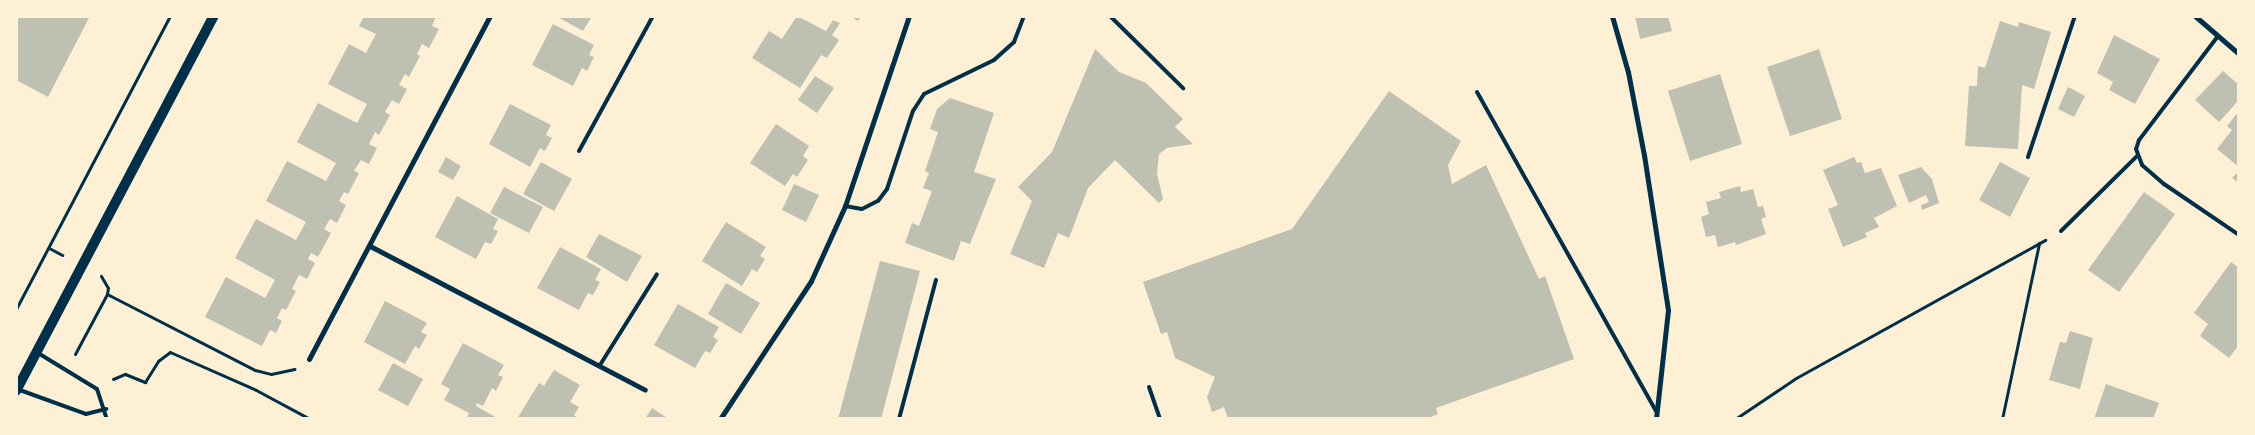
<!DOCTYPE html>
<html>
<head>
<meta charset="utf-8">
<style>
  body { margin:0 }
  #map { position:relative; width:2255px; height:435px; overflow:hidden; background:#fdf0d5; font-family:"Fira Sans",sans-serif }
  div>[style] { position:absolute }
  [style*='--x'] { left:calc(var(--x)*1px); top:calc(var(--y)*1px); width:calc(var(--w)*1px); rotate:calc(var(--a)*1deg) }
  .building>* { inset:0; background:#bec0b2 }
  .path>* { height:3px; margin:-1.5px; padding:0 1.5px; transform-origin:1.5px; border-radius:1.5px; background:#003049 }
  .service>* { height:4px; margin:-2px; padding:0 2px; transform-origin:2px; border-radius:2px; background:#003049 }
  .minor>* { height:5px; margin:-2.5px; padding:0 2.5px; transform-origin:2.5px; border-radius:2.5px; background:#003049 }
  .secondary>* { height:10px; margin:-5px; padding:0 5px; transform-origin:5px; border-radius:5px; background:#003049 }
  span { translate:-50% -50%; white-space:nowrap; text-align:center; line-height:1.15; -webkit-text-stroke:5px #fdf0d5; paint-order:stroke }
  .frame { position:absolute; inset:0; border:18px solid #fdf0d5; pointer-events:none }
</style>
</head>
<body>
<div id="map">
  <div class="building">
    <i style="clip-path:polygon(16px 16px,90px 16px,48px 97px,16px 80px)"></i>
    <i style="clip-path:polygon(364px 16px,442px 16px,440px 19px,436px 17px,432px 26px,439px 29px,429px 48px,422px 44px,417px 54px,420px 56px,409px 77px,405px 74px,399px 85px,407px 89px,399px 104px,392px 100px,385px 112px,390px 115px,379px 135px,375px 132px,369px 144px,377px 148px,369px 164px,361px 160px,354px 171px,359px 173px,348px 194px,344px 192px,339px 201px,346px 205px,337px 223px,330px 219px,324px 229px,331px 233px,318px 257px,311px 253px,308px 259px,315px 263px,307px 279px,299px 275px,292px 289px,296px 291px,286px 310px,282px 308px,277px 318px,282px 321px,276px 333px,270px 330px,262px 346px,205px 317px,226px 277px,265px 298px,275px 280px,235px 258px,256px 219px,296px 240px,306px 222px,266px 201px,287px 161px,326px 181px,336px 163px,297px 142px,318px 103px,357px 123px,367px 104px,328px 84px,349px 44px,366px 53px,376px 34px,359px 26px)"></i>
    <i style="clip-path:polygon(556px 16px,592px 16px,583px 31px)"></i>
    <i style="clip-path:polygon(797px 16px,826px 31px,833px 20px,840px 23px,832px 35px,839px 40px,827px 58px,821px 55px,800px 88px,752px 58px,769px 31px,782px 39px)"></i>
    <i style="clip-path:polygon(850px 16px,861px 16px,858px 21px)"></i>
    <i style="clip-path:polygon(1635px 16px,1668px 16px,1672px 31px,1640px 39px)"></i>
    <i style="clip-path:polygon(2000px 21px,2018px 27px,2019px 22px,2051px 32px,2034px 89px,2022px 85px,2018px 149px,1965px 146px,1969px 86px,1977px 86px,1978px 66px,1985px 68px)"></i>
    <i style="clip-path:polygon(553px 24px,594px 45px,589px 55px,594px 57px,587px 71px,582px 68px,573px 86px,532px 65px)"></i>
    <i style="clip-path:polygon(2114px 35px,2160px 59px,2135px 104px,2109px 90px,2113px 82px,2097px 73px)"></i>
    <i style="clip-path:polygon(1095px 49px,1119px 72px,1146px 83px,1183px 119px,1175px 127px,1193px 144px,1167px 148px,1159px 154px,1157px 174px,1163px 199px,1159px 203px,1115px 160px,1088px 188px,1069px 238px,1058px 233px,1044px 268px,1010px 254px,1032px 201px,1018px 187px,1052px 152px)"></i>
    <i style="clip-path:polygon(1819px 49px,1842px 119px,1790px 136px,1767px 67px)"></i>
    <i style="clip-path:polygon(2223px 71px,2239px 85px,2239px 100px,2219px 122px,2195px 100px)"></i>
    <i style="clip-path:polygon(1720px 74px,1742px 144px,1690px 161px,1668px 91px)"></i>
    <i style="clip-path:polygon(815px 76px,834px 88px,817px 113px,798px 100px)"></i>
    <i style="clip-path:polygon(2068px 87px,2085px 96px,2074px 117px,2058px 109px)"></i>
    <i style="clip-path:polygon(1389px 91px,1461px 141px,1448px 165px,1452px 184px,1486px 165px,1539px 279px,1545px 276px,1574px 359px,1436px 408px,1438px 414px,1426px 419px,1228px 419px,1224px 407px,1212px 412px,1207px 397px,1215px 377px,1175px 358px,1167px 332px,1161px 334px,1143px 282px,1292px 229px)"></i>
    <i style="clip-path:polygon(950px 98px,994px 113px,974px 172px,996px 179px,970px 244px,961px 241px,954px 261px,905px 243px,912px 223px,919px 226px,932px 191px,923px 188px,929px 173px,925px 171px,938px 132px,930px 129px,937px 109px)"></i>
    <i style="clip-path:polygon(510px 104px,551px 125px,546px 135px,552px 138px,545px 151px,540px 148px,530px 167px,489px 144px)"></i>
    <i style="clip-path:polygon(2239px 111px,2239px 167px,2217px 149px,2232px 130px,2227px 126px)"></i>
    <i style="clip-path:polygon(776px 124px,809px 146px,803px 156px,808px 160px,797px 177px,793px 174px,785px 186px,750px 163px)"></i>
    <i style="clip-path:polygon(446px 157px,461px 166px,453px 180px,438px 172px)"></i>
    <i style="clip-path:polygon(1854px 157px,1857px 163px,1861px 162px,1865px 173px,1881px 168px,1897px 206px,1874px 218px,1879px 227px,1865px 233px,1867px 237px,1843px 247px,1828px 209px,1838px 205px,1823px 170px)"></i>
    <i style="clip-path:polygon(541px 162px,572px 179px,554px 211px,523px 194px)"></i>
    <i style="clip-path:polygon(2000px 162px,2030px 178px,2010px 217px,1979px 200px)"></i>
    <i style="clip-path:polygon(1921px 167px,1932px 179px,1939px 203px,1922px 210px,1921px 205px,1929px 202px,1926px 195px,1909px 203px,1898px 175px)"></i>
    <i style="clip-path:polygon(2239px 171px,2239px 183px,2232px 178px)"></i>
    <i style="clip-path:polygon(794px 184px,819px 195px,806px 222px,782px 210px)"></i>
    <i style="clip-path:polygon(1740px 186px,1741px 192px,1753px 189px,1758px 207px,1763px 206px,1766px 217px,1761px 219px,1766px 234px,1736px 245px,1735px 242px,1718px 247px,1715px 235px,1706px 237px,1701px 217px,1709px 214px,1706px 202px,1721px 198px,1719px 192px)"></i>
    <i style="clip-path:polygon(504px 187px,543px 207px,529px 233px,490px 213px)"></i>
    <i style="clip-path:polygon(2144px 192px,2175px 214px,2119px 292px,2088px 270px)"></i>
    <i style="clip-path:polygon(457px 196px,498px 219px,493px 229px,498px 231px,491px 244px,485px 242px,476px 259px,435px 237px)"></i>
    <i style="clip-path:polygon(726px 222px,766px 247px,760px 256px,765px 259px,757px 272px,752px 269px,742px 286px,702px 261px)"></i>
    <i style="clip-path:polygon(599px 234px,642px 256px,627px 282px,586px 257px)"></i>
    <i style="clip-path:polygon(560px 247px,601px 269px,595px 280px,600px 282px,593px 295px,588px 293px,579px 310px,537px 288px)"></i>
    <i style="clip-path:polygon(880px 261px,920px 271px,881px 419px,838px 419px)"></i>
    <i style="clip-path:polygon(2231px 262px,2239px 268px,2239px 345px,2229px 358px,2200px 336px,2208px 324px,2194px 313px)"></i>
    <i style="clip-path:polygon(726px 283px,760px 303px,741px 334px,708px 314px)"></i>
    <i style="clip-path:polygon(385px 301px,427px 323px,421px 332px,427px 335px,419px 349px,415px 346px,405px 364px,364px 342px)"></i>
    <i style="clip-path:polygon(678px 304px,719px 327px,713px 337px,718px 340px,710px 353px,705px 351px,695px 368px,654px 345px)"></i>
    <i style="clip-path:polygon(2070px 331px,2093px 338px,2080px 389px,2049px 380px,2060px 342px,2066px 343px)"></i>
    <i style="clip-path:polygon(463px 343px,504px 365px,498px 375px,503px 377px,496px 391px,492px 388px,483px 406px,477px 403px,476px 406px,499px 419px,466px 419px,469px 413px,444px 400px,450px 389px,441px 384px)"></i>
    <i style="clip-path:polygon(393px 363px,423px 379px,408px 406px,378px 390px)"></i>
    <i style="clip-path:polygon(554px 370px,580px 385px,570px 402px,579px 407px,574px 415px,580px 419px,517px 419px,539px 383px,544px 386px)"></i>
    <i style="clip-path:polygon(2106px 384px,2159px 403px,2153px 419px,2094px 419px)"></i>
    <i style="clip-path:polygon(652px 408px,669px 419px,645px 419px)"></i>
  </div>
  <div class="path">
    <i style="--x:49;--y:248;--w:15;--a:28"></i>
    <i style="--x:107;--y:294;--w:166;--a:27.2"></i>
    <i style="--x:255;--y:370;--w:16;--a:14"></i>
    <i style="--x:271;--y:374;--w:24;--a:-12"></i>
    <i style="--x:16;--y:309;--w:331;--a:-62.3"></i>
    <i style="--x:75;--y:354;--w:68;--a:-61.9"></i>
    <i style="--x:107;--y:294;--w:6;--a:-81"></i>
    <i style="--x:108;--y:288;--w:14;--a:-120"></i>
    <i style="--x:113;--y:379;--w:13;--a:-23"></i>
    <i style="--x:125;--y:374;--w:22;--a:22"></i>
    <i style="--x:145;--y:382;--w:25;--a:-58"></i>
    <i style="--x:158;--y:361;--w:15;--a:-37"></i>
    <i style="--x:170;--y:352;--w:94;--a:23.8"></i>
    <i style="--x:256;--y:390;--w:61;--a:28.2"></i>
    <i style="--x:1735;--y:419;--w:73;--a:-33.9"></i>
    <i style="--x:1796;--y:378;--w:285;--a:-29"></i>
    <i style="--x:2002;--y:419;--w:180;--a:-78.1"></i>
  </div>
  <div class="service">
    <i style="--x:1110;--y:16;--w:103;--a:44.6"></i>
    <i style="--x:2218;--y:36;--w:131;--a:127.2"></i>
    <i style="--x:2139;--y:140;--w:9;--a:108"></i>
    <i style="--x:2136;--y:149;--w:17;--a:69"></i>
    <i style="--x:2142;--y:165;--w:29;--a:41"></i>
    <i style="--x:2164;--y:184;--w:91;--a:34.2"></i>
    <i style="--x:1477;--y:92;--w:366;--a:60.7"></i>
    <i style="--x:579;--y:151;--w:154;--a:-61.3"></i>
    <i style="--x:2028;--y:157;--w:149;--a:-71.6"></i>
    <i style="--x:845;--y:206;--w:17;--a:10"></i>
    <i style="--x:862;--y:209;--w:18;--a:-27"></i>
    <i style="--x:878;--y:201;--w:15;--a:-53"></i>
    <i style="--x:887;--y:189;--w:82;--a:-71.6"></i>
    <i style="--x:913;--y:111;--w:20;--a:-57"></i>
    <i style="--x:924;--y:94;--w:78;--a:-25.9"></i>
    <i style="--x:994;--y:60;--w:27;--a:-42"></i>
    <i style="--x:1014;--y:42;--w:28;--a:-69"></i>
    <i style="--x:2061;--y:231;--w:107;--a:-44.6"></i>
    <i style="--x:38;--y:353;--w:69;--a:31.4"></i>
    <i style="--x:97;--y:389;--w:32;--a:72"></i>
    <i style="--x:600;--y:365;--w:107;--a:-57.9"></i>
    <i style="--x:1149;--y:387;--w:34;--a:71"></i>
    <i style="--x:17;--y:389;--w:73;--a:19.9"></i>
    <i style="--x:86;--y:414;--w:21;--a:-14"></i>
    <i style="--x:899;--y:419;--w:144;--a:-75.1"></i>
  </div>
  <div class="minor">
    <i style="--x:1612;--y:16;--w:58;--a:74.1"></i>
    <i style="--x:1628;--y:72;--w:85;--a:79.1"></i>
    <i style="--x:1644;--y:155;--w:157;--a:81.2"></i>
    <i style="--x:1668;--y:310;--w:110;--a:96.3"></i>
    <i style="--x:2195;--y:16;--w:58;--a:40.8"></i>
    <i style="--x:370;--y:246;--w:310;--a:27.6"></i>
    <i style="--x:309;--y:359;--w:388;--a:-62.2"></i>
    <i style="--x:720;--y:419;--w:165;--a:-56.6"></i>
    <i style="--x:811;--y:281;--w:82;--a:-65.6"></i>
    <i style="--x:845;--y:206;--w:200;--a:-71.4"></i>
  </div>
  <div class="secondary">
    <i style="--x:16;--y:391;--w:424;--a:-62.2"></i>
  </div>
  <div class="frame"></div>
</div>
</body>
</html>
